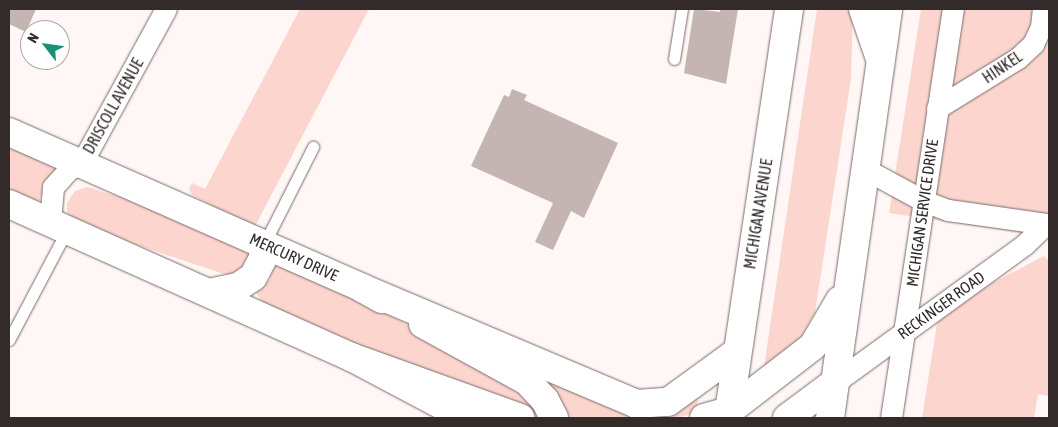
<!DOCTYPE html>
<html>
<head>
<meta charset="utf-8">
<style>
  body { margin:0 }
  #map { position:relative; width:1058px; height:427px; overflow:hidden; background:#fef7f6; font-family:"Asap Condensed",sans-serif }
  div>[style] { position:absolute }
  [style*='--x'] { left:calc(var(--x)*1px); top:calc(var(--y)*1px); width:calc(var(--w)*1px); rotate:calc(var(--a)*1deg) }
  .green>* { inset:0; background:#fcd5cf }
  .building>* { inset:0; background:#c5b5b2 }
  .roads { filter:drop-shadow(0 0 1px #7a6b68) drop-shadow(0 0 1px #7a6b68) }
  .lane>* { height:11px; margin:-5.5px; padding:0 5.5px; transform-origin:5.5px; border-radius:5.5px; background:#fff }
  .street>* { height:21px; margin:-10.5px; padding:0 10.5px; transform-origin:10.5px; border-radius:10.5px; background:#fff }
  .secondary>* { height:28px; margin:-14px; padding:0 14px; transform-origin:14px; border-radius:14px; background:#fff }
  .primary>* { height:28px; margin:-14px; padding:0 14px; transform-origin:14px; border-radius:14px; background:#fff }
  span { translate:-50% -50%; white-space:nowrap; text-align:center; line-height:1.15; -webkit-text-stroke:4px #fff; paint-order:stroke }
  .street-label { font-size:16px; color:#322b2a }
  .frame { position:absolute; inset:0; border:10px solid #322b2a; pointer-events:none }
  .north { position:absolute; left:20px; top:20px; width:50px; height:50px; box-sizing:border-box; background:#fff; border:1px solid #adaaaa; border-radius:50%; rotate:300deg; font-size:14px; font-weight:700; line-height:20px; text-align:center; color:#322b2a }
  .north::after { content:''; display:block; margin:auto; width:18px; height:22px; background:#179279; clip-path:polygon(50% 0,100% 100%,50% 72%,0 100%) }
</style>
</head>
<body>
<div id="map">
  <div class="green">
    <i style="clip-path:polygon(300px 9px,369px 9px,254px 228px,192px 195px,189px 189px,192px 183px,205px 189px)"></i>
    <i style="clip-path:polygon(817px 9px,853px 9px,851px 79px,815px 313px,799px 340px,764px 367px)"></i>
    <i style="clip-path:polygon(921px 9px,1049px 9px,1049px 237px,889px 213px)"></i>
    <i style="clip-path:polygon(9px 137px,62px 169px,43px 190px,40px 200px,35px 201px,9px 189px)"></i>
    <i style="clip-path:polygon(87px 187px,149px 206px,247px 246px,251px 259px,246px 268px,235px 274px,224px 274px,134px 244px,74px 219px,67px 212px,67px 203px,75px 191px)"></i>
    <i style="clip-path:polygon(1044px 256px,1049px 261px,1049px 396px,1038px 394px,1034px 418px,922px 418px,939px 311px)"></i>
    <i style="clip-path:polygon(274px 263px,317px 277px,519px 382px,541px 417px,365px 348px,265px 305px,256px 293px,270px 279px)"></i>
    <i style="clip-path:polygon(459px 334px,575px 386px,698px 395px,697px 407px,691px 414px,677px 418px,559px 418px)"></i>
  </div>
  <div class="building">
    <i style="clip-path:polygon(9px 9px,36px 9px,26px 32px,9px 24px)"></i>
    <i style="clip-path:polygon(694px 9px,720px 12px,720px 9px,738px 9px,726px 84px,684px 73px)"></i>
    <i style="clip-path:polygon(512px 89px,527px 95px,524px 100px,618px 143px,584px 218px,571px 211px,553px 250px,535px 242px,553px 203px,471px 166px,504px 95px,509px 97px)"></i>
  </div>
  <div class="roads">
    <div class="lane">
      <i style="--x:674;--y:59;--w:51;--a:-80.9"></i>
      <i style="--x:264;--y:244;--w:109;--a:-63.2"></i>
      <i style="--x:9;--y:340;--w:124;--a:-62.2"></i>
    </div>
    <div class="street">
      <i style="--x:937;--y:108;--w:95;--a:-31.7"></i>
      <i style="--x:1018;--y:58;--w:21;--a:-43"></i>
      <i style="--x:1033;--y:44;--w:19;--a:-65"></i>
      <i style="--x:1041;--y:27;--w:18;--a:-84"></i>
      <i style="--x:865;--y:169;--w:67;--a:28.5"></i>
      <i style="--x:924;--y:201;--w:26;--a:21"></i>
      <i style="--x:948;--y:210;--w:99;--a:8.1"></i>
      <i style="--x:50;--y:222;--w:35;--a:-85"></i>
      <i style="--x:53;--y:187;--w:24;--a:-48"></i>
      <i style="--x:69;--y:169;--w:13;--a:-23"></i>
      <i style="--x:81;--y:164;--w:177;--a:-61.3"></i>
      <i style="--x:834;--y:383;--w:235;--a:-36"></i>
      <i style="--x:1024;--y:245;--w:30;--a:-44"></i>
      <i style="--x:891;--y:418;--w:414;--a:-81.4"></i>
    </div>
    <div class="secondary">
      <i style="--x:9;--y:132;--w:386;--a:23.8"></i>
      <i style="--x:362;--y:288;--w:23;--a:29"></i>
      <i style="--x:9;--y:204;--w:375;--a:24.1"></i>
      <i style="--x:351;--y:357;--w:180;--a:19.8"></i>
      <i style="--x:209;--y:293;--w:30;--a:-12"></i>
      <i style="--x:238;--y:287;--w:18;--a:-34"></i>
      <i style="--x:253;--y:277;--w:21;--a:-62"></i>
      <i style="--x:263;--y:258;--w:14;--a:-86"></i>
      <i style="--x:423;--y:324;--w:119;--a:28.7"></i>
      <i style="--x:527;--y:381;--w:26;--a:47"></i>
      <i style="--x:545;--y:400;--w:20;--a:63"></i>
    </div>
    <div class="primary">
      <i style="--x:863;--y:9;--w:50;--a:71.2"></i>
      <i style="--x:362;--y:288;--w:298;--a:22.9"></i>
      <i style="--x:636;--y:404;--w:32;--a:-4"></i>
      <i style="--x:668;--y:402;--w:85;--a:-35.9"></i>
      <i style="--x:351;--y:357;--w:130;--a:27.9"></i>
      <i style="--x:704;--y:418;--w:26;--a:-16"></i>
      <i style="--x:729;--y:411;--w:106;--a:-37.7"></i>
      <i style="--x:813;--y:346;--w:53;--a:-59.6"></i>
      <i style="--x:728;--y:418;--w:414;--a:-81.5"></i>
      <i style="--x:787;--y:418;--w:59;--a:-36.7"></i>
      <i style="--x:830;--y:418;--w:413;--a:-81.9"></i>
    </div>
  </div>
  <div class="street-label">
    <span style="left:1002px;top:67px;rotate:-34deg">HINKEL</span>
    <span style="left:113px;top:106px;rotate:-61deg">DRISCOLL AVENUE</span>
    <span style="left:922px;top:213px;rotate:-82deg">MICHIGAN SERVICE DRIVE</span>
    <span style="left:758px;top:214px;rotate:-81deg">MICHIGAN AVENUE</span>
    <span style="left:294px;top:257px;rotate:24deg">MERCURY DRIVE</span>
    <span style="left:941px;top:305px;rotate:-36deg">RECKINGER ROAD</span>
  </div>
  <div class="frame"></div>
  <div class="north">N</div>
</div>
</body>
</html>
